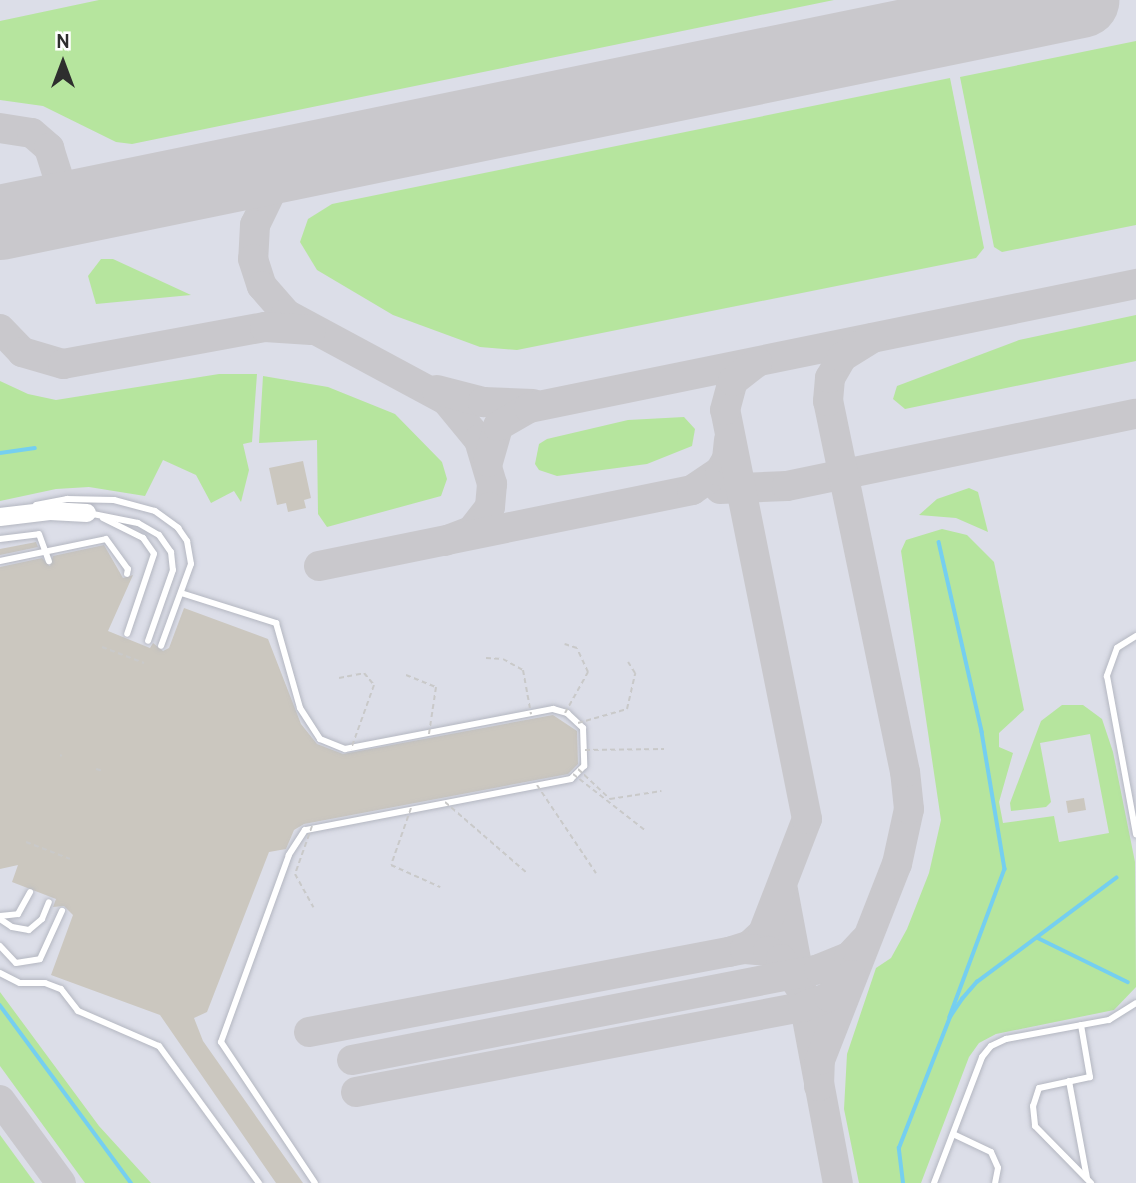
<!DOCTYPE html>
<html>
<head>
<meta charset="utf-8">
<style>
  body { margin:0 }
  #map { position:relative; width:1136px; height:1183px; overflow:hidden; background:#efe9e1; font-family:Cabin,sans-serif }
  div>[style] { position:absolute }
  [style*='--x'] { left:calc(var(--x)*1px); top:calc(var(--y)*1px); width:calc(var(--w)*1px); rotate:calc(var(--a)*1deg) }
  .airport>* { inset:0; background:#dcdee8 }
  .green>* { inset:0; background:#b6e59e }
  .stream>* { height:3.5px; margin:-1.75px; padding:0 1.75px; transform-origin:1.75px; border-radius:1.75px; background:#75cff0 }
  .taxiway>* { height:30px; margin:-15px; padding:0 15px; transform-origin:15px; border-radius:15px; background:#c9c8cc }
  .runway>* { height:75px; margin:-37.5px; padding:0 37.5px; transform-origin:37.5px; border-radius:37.5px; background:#c9c8cc }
  .building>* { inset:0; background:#cbc7bf }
  .path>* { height:2px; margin-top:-1px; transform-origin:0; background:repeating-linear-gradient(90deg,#c9c9c9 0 5px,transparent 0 8.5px) }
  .roads { filter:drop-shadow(0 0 2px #b4b7c1) drop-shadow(0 0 2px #b4b7c1) }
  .lane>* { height:6px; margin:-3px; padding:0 3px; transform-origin:3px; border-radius:3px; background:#fff }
  .secondary>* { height:18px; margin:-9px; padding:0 9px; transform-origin:9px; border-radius:9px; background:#fff }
  .path-bridge>* { height:2px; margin-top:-1px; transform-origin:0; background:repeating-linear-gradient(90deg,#c9c9c9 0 5px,transparent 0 8.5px) }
  span { translate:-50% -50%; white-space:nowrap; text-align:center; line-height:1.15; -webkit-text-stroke:5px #fff; paint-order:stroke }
  .north { position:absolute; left:28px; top:28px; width:70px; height:70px; -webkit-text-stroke:5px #fff; paint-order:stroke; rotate:0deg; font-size:19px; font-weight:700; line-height:28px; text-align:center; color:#2e2e2e }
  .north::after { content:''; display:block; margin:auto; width:24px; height:32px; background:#2e2e2e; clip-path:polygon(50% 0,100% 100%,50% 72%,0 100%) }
</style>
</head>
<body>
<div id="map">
  <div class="airport">
    <i style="clip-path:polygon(0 0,1136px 0,1136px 1183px,0 1183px)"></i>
  </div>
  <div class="green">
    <i style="clip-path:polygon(99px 0,834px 0,132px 144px,116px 142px,43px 106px,0 100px,0 21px)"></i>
    <i style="clip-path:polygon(1136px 41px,1136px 225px,1002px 252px,994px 247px,960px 77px)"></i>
    <i style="clip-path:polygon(950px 78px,984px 248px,976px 258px,517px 350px,480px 347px,393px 315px,317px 270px,300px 242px,308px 219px,332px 204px)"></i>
    <i style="clip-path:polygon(101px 259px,113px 259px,191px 295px,96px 304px,88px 276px)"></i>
    <i style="clip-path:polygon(1136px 315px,1136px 361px,905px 409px,893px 399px,897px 386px,1019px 340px)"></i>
    <i style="clip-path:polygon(219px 374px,257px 374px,252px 442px,243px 444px,249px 470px,241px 502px,234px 491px,211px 503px,196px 475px,163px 460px,145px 496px,89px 487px,56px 489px,0 501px,0 381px,28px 394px,56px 400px)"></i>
    <i style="clip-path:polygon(263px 376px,328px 387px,395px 414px,442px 462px,447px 479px,441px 496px,327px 527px,318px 514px,317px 440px,259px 443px)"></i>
    <i style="clip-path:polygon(684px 417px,695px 429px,692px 446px,647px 464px,557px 476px,539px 470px,535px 464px,539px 444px,547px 439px,628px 420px)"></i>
    <i style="clip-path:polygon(969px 488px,978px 492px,988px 532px,956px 518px,919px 515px,937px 499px)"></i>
    <i style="clip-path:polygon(942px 529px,967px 535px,994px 562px,1024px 710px,999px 733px,999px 747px,1013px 753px,999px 802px,1003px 823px,1054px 816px,1059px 842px,1109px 833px,1090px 734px,1040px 743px,1051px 802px,1046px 807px,1011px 811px,1010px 803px,1041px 721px,1062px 705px,1083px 705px,1102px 719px,1113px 752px,1135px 862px,1136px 987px,1114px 1010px,996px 1034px,979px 1043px,969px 1057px,921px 1183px,859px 1183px,844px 1109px,847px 1054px,876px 968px,891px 958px,907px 929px,929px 873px,941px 820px,901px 551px,906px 540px)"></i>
    <i style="clip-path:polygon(0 992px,99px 1126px,151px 1183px,85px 1183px,0 1066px)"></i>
    <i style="clip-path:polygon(0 1135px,35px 1183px,0 1183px)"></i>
  </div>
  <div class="stream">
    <i style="--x:0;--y:453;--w:35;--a:-8"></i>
    <i style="--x:939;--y:542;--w:195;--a:77.2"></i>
    <i style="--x:982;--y:732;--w:139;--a:80.5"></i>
    <i style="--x:1005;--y:869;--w:158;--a:110.4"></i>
    <i style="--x:1038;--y:938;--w:100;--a:26.1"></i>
    <i style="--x:0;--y:1005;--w:221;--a:53.6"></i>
    <i style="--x:903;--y:1183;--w:35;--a:-97"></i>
    <i style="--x:899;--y:1148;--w:141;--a:-68.7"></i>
    <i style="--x:950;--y:1017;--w:22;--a:-56"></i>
    <i style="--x:962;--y:999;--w:23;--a:-49"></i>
    <i style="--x:977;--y:982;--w:174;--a:-36.8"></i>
  </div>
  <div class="taxiway">
    <i style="--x:937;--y:0;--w:22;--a:56"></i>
    <i style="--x:949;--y:18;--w:29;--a:6"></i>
    <i style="--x:910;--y:35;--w:26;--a:-28"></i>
    <i style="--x:933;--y:23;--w:17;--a:-69"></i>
    <i style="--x:0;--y:128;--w:32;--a:9"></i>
    <i style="--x:32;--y:133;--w:23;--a:41"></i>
    <i style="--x:49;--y:148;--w:63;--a:72.4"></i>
    <i style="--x:347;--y:151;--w:48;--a:163.1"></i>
    <i style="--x:301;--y:165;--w:36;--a:141"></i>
    <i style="--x:273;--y:188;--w:41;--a:115.9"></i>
    <i style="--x:255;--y:225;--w:34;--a:93"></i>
    <i style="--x:253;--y:259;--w:28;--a:72"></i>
    <i style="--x:262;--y:286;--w:37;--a:49"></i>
    <i style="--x:286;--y:314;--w:182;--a:28.3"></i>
    <i style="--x:446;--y:400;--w:52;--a:50.5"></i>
    <i style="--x:479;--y:440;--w:46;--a:73.5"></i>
    <i style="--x:492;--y:484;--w:23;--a:95"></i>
    <i style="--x:490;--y:507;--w:31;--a:128"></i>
    <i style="--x:471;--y:531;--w:28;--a:159"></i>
    <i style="--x:0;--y:235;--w:43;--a:-28.9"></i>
    <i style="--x:0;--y:329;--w:32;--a:46"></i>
    <i style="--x:22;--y:352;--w:43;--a:16.3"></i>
    <i style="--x:63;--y:364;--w:205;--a:-10.4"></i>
    <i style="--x:265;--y:327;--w:46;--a:3.7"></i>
    <i style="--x:437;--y:390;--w:48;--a:14.6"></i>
    <i style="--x:483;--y:402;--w:50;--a:2.3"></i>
    <i style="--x:488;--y:462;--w:37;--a:-74"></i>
    <i style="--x:498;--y:426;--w:36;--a:-30"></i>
    <i style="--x:529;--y:408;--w:620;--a:-11.55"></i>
    <i style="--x:720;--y:489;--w:67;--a:-2.6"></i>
    <i style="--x:787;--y:486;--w:356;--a:-11.7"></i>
    <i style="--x:319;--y:566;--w:381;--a:-11.5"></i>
    <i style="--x:692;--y:490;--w:34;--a:-34"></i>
    <i style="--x:720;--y:471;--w:14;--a:-60"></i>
    <i style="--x:727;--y:459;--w:19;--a:-84"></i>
    <i style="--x:783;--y:890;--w:298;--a:79.4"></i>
    <i style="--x:729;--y:952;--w:22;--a:-18"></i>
    <i style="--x:750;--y:945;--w:18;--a:-43"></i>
    <i style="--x:763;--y:933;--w:122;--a:-68.9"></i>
    <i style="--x:807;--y:819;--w:417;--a:-101.3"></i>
    <i style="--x:725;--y:410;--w:30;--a:-75"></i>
    <i style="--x:733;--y:381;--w:31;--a:-38"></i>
    <i style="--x:309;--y:1032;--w:444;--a:-10.8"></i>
    <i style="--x:745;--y:949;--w:23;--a:5"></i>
    <i style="--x:768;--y:951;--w:15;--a:32"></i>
    <i style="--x:781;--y:959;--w:32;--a:56"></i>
    <i style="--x:352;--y:1060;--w:476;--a:-11"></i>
    <i style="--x:819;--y:969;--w:32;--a:-22"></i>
    <i style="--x:849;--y:957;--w:23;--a:-47"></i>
    <i style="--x:819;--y:1086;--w:26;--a:-88"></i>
    <i style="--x:820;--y:1060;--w:211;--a:-68.6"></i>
    <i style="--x:897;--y:864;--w:56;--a:-77.7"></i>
    <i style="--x:909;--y:809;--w:37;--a:-96"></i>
    <i style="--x:905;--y:772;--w:379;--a:-101.7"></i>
    <i style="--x:828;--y:401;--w:23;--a:-85"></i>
    <i style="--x:830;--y:378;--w:24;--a:-60"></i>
    <i style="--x:842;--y:357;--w:36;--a:-32"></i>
    <i style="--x:356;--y:1092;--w:455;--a:-10.8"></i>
    <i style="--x:803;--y:1007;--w:28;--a:-21"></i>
    <i style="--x:829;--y:997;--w:31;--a:-45"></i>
    <i style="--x:0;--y:1100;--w:103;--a:53.7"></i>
  </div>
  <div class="runway">
    <i style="--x:0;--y:222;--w:1104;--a:-11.61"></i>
  </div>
  <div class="building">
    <i style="clip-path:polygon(303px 461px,311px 498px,304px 500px,306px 508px,288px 512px,286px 503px,277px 505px,269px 468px)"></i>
    <i style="clip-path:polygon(36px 542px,38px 547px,0 555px,0 549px)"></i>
    <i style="clip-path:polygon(104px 545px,123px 578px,133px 575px,108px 631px,150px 648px,153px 643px,163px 651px,169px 648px,184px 608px,268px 639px,301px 724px,317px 744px,343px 754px,553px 715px,577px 731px,578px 764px,568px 774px,304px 824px,294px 830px,286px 849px,269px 852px,207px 1012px,194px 1018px,203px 1041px,303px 1183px,276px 1183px,160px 1015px,51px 975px,73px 915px,64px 906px,53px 907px,56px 899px,12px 882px,18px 865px,0 869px,0 567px,42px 558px,50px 566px,53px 556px)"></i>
    <i style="clip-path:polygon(1084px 798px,1086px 810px,1068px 813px,1066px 801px)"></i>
  </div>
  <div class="path">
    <i style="--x:102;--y:647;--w:45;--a:20.9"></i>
    <i style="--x:60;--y:755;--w:2;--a:27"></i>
    <i style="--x:96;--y:769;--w:7;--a:16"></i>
    <i style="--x:26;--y:842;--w:47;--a:21.1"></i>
  </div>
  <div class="roads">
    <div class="lane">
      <i style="--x:36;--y:505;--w:32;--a:-11"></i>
      <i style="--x:67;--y:499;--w:47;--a:1.2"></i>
      <i style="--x:114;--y:500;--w:42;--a:15"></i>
      <i style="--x:155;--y:511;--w:29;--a:36"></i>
      <i style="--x:178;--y:528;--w:16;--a:55"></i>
      <i style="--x:187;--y:541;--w:23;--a:80"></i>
      <i style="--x:191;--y:564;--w:87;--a:110.1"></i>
      <i style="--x:88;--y:513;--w:51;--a:11.3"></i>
      <i style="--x:138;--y:523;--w:24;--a:30"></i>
      <i style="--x:159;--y:535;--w:21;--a:55"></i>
      <i style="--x:171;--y:552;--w:18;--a:84"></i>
      <i style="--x:173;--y:570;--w:75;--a:109.4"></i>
      <i style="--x:103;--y:518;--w:45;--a:26.6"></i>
      <i style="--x:143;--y:538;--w:19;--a:55"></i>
      <i style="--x:154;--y:554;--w:84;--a:108.6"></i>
      <i style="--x:0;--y:539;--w:39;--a:-7"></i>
      <i style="--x:39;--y:534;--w:29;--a:70"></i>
      <i style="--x:0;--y:561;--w:108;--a:-11.7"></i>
      <i style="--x:106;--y:539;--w:37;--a:54"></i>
      <i style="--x:128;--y:569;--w:5;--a:101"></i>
      <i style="--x:181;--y:593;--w:100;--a:17.5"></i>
      <i style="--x:276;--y:623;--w:88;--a:74.2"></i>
      <i style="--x:300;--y:708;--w:37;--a:57"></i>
      <i style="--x:320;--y:739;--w:27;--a:22"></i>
      <i style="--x:345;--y:749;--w:212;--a:-10.9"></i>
      <i style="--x:553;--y:709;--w:15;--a:16"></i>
      <i style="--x:567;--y:713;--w:22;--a:43"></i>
      <i style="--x:583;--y:728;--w:38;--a:88"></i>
      <i style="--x:584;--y:766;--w:18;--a:135"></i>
      <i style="--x:571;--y:779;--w:271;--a:169.1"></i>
      <i style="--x:305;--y:830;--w:30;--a:123"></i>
      <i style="--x:289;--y:855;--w:199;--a:110"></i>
      <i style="--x:221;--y:1042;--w:169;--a:56.3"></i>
      <i style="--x:1136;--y:636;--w:22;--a:148"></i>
      <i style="--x:1117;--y:648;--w:30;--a:110"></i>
      <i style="--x:1107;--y:676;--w:161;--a:79.6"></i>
      <i style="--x:0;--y:916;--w:18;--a:-6"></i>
      <i style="--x:18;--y:914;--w:25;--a:-61"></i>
      <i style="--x:0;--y:919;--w:14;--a:34"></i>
      <i style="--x:12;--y:927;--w:17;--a:10"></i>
      <i style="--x:29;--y:930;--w:17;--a:-40"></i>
      <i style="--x:42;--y:919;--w:18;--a:-68"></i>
      <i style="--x:0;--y:946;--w:23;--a:47"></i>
      <i style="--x:16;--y:963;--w:24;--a:-9"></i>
      <i style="--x:40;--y:959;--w:53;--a:-65.4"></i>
      <i style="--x:0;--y:973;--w:22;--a:27"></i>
      <i style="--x:20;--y:983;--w:25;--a:0"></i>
      <i style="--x:45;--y:983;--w:17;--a:21"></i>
      <i style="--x:61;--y:989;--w:28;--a:52"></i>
      <i style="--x:78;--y:1011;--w:88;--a:23.4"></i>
      <i style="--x:159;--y:1046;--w:170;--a:53.9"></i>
      <i style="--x:1081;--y:1025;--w:53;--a:80.2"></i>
      <i style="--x:1090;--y:1077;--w:52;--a:167.8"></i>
      <i style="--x:1039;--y:1088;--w:19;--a:108"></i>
      <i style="--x:1033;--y:1106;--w:20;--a:84"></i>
      <i style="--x:1035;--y:1126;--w:80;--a:45.5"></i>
      <i style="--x:1069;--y:1081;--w:99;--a:79.5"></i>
      <i style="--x:953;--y:1134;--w:42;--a:25.3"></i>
      <i style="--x:991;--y:1152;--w:17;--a:66"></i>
      <i style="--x:998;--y:1168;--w:15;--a:101"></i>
      <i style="--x:934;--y:1183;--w:135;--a:-69.1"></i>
      <i style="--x:982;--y:1057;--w:14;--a:-51"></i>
      <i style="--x:991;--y:1046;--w:17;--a:-25"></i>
      <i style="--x:1006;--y:1039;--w:105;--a:-10.5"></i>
      <i style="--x:1109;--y:1020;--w:32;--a:-32"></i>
    </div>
    <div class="secondary">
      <i style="--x:0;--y:517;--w:50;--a:-6.8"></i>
      <i style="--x:50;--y:511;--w:37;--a:3"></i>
    </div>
  </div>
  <div class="path-bridge">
    <i style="--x:486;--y:658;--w:17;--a:3"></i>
    <i style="--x:503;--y:659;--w:23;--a:29"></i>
    <i style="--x:523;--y:670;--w:45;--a:79.7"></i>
    <i style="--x:406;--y:675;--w:32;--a:22"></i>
    <i style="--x:436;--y:687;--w:48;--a:98.5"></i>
    <i style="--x:339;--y:678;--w:25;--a:-11"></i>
    <i style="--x:364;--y:673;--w:16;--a:50"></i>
    <i style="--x:374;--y:685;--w:68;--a:109.8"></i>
    <i style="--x:565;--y:713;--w:47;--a:-60.7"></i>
    <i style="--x:588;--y:672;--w:26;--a:-115"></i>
    <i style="--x:577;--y:648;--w:13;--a:-162"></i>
    <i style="--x:578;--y:723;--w:51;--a:-15.9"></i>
    <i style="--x:627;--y:709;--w:37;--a:-77"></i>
    <i style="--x:635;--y:673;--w:13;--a:-122"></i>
    <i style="--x:585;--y:750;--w:79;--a:-0.7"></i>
    <i style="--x:578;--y:769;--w:44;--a:43.2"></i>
    <i style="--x:610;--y:799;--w:52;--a:-8.9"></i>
    <i style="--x:573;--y:774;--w:93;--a:38"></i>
    <i style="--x:537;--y:785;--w:106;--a:56.2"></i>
    <i style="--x:445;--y:802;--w:110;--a:40.9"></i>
    <i style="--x:411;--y:808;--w:60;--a:109.3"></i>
    <i style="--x:391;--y:865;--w:54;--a:24.2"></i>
    <i style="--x:312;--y:826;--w:51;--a:109.5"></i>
    <i style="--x:295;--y:874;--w:38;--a:61"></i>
  </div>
  <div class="north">N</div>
</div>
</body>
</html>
